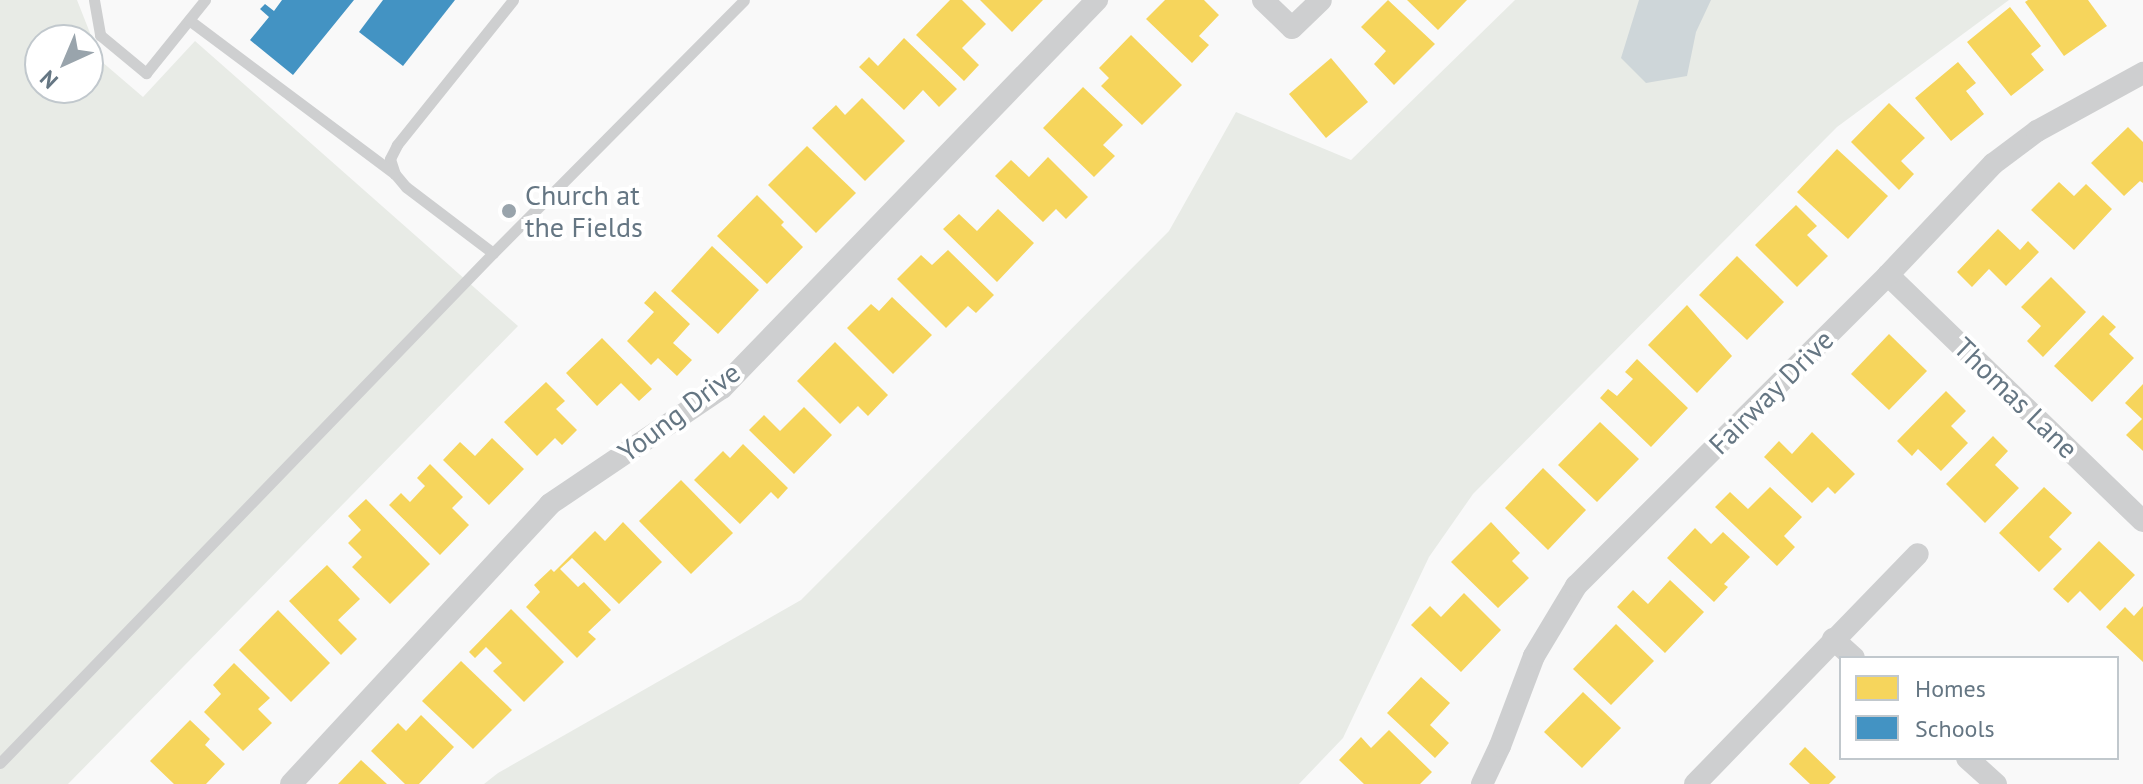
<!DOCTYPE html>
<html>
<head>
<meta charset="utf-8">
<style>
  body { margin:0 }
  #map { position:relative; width:2143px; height:784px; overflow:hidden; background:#f9f9f9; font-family:"PT Sans",sans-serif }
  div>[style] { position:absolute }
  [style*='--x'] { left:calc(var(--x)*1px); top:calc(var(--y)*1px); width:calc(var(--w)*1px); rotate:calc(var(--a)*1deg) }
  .green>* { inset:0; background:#e8ebe6 }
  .water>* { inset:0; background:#ced6d9 }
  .homes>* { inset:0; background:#f6d55c }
  .schools>* { inset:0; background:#4393c3 }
  .service>* { height:11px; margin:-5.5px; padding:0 5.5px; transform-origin:5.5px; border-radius:5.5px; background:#cecfd0 }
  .minor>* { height:22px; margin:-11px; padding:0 11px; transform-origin:11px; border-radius:11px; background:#cecfd0 }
  .dots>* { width:22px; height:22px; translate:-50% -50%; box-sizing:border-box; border:4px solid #fff; border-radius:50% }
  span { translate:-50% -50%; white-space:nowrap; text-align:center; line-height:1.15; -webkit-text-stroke:8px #fff; paint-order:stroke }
  .poi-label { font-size:28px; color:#657683 }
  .left { translate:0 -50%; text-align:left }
  .street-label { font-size:28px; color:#657683 }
  .legend { position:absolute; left:1839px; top:656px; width:280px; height:104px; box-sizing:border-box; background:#fff; border:2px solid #c1c8cd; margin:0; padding:10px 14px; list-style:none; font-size:24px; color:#657683 }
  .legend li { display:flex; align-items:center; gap:16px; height:40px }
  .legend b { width:40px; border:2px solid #c1c8cd }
  .north { position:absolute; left:24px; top:24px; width:80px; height:80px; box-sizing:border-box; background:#fff; border:2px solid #c1c8cd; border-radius:50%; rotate:224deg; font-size:22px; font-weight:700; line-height:32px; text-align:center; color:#657683 }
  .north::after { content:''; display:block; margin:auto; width:28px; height:36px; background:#99a4ac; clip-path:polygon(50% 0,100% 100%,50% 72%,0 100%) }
</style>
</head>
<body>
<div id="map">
  <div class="green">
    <i style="clip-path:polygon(evenodd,0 0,77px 0,101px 61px,143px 97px,195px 41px,518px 326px,68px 784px,0 784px,0 0,40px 40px,88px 40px,88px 88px,40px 88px,40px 40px)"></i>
    <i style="clip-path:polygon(1515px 0,2009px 0,1837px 127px,1473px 494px,1429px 557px,1343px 738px,1299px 784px,484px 784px,498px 773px,801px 600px,1169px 231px,1236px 112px,1351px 160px)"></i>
  </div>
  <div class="water">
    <i style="clip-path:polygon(1639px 0,1711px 0,1696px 32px,1687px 76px,1646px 83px,1621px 58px)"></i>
  </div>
  <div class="homes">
    <i style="clip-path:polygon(950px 0,962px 0,986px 24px,962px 48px,979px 65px,964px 81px,916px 35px)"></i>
    <i style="clip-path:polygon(980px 0,1043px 0,1012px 32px)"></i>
    <i style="clip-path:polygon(1165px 0,1204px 0,1219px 15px,1199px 36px,1209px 45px,1192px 63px,1146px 19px)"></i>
    <i style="clip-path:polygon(1388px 0,1435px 44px,1394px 85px,1374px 64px,1386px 51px,1361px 27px)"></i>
    <i style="clip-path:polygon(1407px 0,1467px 0,1438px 30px)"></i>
    <i style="clip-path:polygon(2028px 0,2088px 0,2107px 26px,2064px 56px,2025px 2px)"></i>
    <i style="clip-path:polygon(2010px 7px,2041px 46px,2031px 54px,2044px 70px,2011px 96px,1967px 42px)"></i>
    <i style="clip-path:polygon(1131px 35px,1182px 85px,1142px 125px,1101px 86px,1109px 78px,1099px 68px)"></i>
    <i style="clip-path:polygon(904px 38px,957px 89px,939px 107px,923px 90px,904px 110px,859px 67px,869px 57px,878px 66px)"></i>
    <i style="clip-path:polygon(1331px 58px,1368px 102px,1326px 138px,1289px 94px)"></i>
    <i style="clip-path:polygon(1958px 62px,1976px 83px,1966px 91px,1984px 114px,1951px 141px,1915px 98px)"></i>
    <i style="clip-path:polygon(1083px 87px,1123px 125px,1103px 145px,1115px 156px,1094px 177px,1043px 128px)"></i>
    <i style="clip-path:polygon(862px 98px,905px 141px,865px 181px,812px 128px,836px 105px,845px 115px)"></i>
    <i style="clip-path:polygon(1889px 103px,1925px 138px,1901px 161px,1914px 174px,1899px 190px,1851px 142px)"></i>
    <i style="clip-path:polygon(2128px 127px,2143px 142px,2143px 183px,2140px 181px,2124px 196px,2091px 163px)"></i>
    <i style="clip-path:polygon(807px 146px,856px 193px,816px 233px,768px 185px)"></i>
    <i style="clip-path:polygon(1837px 149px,1888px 196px,1848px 239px,1797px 192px)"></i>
    <i style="clip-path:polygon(1048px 157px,1088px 197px,1066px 219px,1056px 209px,1043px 222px,995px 176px,1011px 160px,1029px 177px)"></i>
    <i style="clip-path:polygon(2059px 182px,2074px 196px,2086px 184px,2112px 209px,2074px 250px,2031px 210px)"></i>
    <i style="clip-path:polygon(757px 195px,784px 222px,781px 225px,803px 247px,767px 284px,717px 236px)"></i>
    <i style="clip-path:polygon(1796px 205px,1817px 226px,1807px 235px,1828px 256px,1797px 287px,1755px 245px)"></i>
    <i style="clip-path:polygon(998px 209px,1034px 243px,997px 282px,943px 229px,959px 214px,977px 231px)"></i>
    <i style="clip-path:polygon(1998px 229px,2020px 250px,2028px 241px,2039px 252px,2006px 286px,1989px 269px,1972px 287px,1957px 272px)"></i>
    <i style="clip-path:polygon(712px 246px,759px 290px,718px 334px,671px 291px)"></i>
    <i style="clip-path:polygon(948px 250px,994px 295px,976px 313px,968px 306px,946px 328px,897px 279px,921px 255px,932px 265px)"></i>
    <i style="clip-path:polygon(1737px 256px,1784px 302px,1747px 340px,1699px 295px)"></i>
    <i style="clip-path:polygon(2051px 277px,2086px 312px,2043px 357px,2027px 341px,2041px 326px,2021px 307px)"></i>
    <i style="clip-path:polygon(655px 291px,690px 324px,673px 343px,692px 360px,677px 376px,658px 358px,651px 365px,627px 341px,654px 312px,644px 303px)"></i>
    <i style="clip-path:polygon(892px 297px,932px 335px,893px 374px,847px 328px,871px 304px,879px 311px)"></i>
    <i style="clip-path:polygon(1687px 305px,1732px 356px,1697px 393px,1648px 345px)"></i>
    <i style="clip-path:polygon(2103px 315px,2116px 327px,2109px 334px,2134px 358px,2092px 402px,2054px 366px)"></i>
    <i style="clip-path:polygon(1889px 334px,1927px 371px,1889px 410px,1851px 374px)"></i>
    <i style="clip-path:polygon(602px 338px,652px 389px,639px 401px,621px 383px,597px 406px,566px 373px)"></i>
    <i style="clip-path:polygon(835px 342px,888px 395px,868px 416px,858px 406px,840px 424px,797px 381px)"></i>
    <i style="clip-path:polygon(1637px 359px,1688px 408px,1651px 447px,1600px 398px,1608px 389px,1617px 396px,1633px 379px,1625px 372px)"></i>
    <i style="clip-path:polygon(546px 382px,565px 401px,556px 409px,577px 430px,562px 445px,555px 438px,537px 456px,504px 422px)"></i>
    <i style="clip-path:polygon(2143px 384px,2143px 451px,2126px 435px,2142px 419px,2125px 403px)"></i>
    <i style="clip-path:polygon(1946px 391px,1966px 411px,1951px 426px,1968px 443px,1941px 471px,1918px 449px,1912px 456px,1897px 441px)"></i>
    <i style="clip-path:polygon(804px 407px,832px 435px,794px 474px,749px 430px,764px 415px,780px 431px)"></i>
    <i style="clip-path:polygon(1600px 422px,1639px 459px,1597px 502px,1558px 465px)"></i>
    <i style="clip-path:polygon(1812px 432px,1855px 474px,1835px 494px,1828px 487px,1812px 503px,1764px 457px,1779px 441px,1792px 454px)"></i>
    <i style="clip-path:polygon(1993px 436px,2008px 451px,1995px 465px,2019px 488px,1985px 523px,1946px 484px)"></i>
    <i style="clip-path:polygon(492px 438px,524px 469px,489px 505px,443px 460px,460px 442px,475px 456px)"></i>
    <i style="clip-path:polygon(743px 444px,788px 488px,778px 499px,771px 492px,740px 524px,694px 480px,723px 451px,730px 458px)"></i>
    <i style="clip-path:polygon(430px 464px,463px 497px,452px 508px,469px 525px,440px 555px,389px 505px,401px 493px,410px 502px,425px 486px,417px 478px)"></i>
    <i style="clip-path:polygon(1543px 468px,1586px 510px,1548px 550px,1505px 508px)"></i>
    <i style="clip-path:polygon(681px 480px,733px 533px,691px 574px,639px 521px)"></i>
    <i style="clip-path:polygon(1770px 487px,1802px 517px,1784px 536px,1795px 547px,1777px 566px,1715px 507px,1730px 492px,1748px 509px)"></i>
    <i style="clip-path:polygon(2044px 487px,2072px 513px,2049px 537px,2062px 549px,2039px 572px,1999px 533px)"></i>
    <i style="clip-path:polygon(366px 499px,430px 564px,390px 604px,352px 567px,362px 557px,348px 543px,361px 530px,348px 516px)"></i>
    <i style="clip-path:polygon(623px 522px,662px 562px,619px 604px,572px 558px,560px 569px,578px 587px,584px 582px,611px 610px,588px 632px,596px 639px,577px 658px,526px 607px,540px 592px,534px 585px,551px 569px,554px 572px,595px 531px,605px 541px)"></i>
    <i style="clip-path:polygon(1491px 522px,1520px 553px,1512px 561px,1529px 578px,1498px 608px,1451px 562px)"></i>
    <i style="clip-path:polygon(1695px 528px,1711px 544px,1723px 532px,1750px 557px,1724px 584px,1728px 587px,1714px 602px,1667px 558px)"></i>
    <i style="clip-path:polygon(2099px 541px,2135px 575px,2100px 611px,2080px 591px,2068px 603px,2053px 589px)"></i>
    <i style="clip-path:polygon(327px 565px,360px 599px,338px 620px,357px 639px,341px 655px,289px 601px)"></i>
    <i style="clip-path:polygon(1670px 580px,1704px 612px,1665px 653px,1617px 607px,1633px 590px,1648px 604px)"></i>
    <i style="clip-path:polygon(1464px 593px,1501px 630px,1461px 672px,1411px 625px,1430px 606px,1441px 617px)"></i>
    <i style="clip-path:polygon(2143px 606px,2143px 662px,2106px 627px,2125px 607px,2134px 616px)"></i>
    <i style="clip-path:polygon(511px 609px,564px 662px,524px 702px,493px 671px,502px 663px,486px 647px,475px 658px,469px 652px)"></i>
    <i style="clip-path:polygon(278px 610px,330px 663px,291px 702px,239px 650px)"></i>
    <i style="clip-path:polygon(1616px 624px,1654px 661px,1611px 705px,1573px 669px)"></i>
    <i style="clip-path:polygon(461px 661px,512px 710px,473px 749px,422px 701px)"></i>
    <i style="clip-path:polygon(234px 663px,270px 698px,258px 709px,272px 723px,243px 751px,204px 712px,221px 694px,213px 685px)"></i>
    <i style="clip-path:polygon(1421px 677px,1450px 703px,1430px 725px,1449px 743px,1435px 758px,1387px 713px)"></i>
    <i style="clip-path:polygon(1583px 692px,1621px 728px,1582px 768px,1544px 732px)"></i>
    <i style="clip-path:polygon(421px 715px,454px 747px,419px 784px,405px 784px,371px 751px,398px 723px,406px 731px)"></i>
    <i style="clip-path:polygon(190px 720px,210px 739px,205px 745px,225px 764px,206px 784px,174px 784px,150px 761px)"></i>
    <i style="clip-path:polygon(1389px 730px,1432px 772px,1420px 784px,1364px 784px,1339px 760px,1361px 737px,1371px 748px)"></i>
    <i style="clip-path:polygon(1805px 747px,1836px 777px,1829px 784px,1810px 784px,1789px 764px)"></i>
    <i style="clip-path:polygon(361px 760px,387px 784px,338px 784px)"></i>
  </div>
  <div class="schools">
    <i style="clip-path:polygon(282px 0,354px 0,293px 75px,250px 40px,269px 17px,260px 9px,265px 4px,274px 11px)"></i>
    <i style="clip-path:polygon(383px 0,455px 0,403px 66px,359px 32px)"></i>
  </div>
  <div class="service">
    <i style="--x:94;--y:0;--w:36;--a:80"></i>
    <i style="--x:100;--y:35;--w:60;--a:39.6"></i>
    <i style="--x:146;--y:73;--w:94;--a:-51.1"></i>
    <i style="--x:513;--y:0;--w:186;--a:128.7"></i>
    <i style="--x:397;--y:145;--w:16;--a:117"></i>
    <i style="--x:390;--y:159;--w:16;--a:72"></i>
    <i style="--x:395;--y:174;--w:17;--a:50"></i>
    <i style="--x:406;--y:187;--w:109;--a:37.2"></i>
    <i style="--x:493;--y:253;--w:356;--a:-45.2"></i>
    <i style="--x:189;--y:20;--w:257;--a:36.8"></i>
    <i style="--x:0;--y:763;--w:709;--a:-45.97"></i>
  </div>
  <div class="minor">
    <i style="--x:1263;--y:0;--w:40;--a:44"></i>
    <i style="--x:1292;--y:28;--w:40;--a:-44"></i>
    <i style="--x:1888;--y:275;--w:354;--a:44"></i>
    <i style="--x:1833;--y:639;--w:28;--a:42"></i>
    <i style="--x:1967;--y:758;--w:39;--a:42"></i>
    <i style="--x:291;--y:784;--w:381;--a:-47.2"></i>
    <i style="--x:550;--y:504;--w:207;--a:-34"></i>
    <i style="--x:722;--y:388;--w:540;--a:-45.98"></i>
    <i style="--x:1482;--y:784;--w:42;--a:-64.7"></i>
    <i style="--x:1500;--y:746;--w:96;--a:-69.3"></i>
    <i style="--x:1534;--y:656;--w:82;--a:-59"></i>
    <i style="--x:1576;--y:586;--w:441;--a:-44.9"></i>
    <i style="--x:1888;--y:275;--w:153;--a:-46.6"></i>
    <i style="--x:1993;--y:164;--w:55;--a:-36.9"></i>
    <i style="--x:2037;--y:131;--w:121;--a:-28.7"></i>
    <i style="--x:1695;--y:784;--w:320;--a:-45.9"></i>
  </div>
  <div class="dots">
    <i style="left:509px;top:211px;background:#99a4ac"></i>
  </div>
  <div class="poi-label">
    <span class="left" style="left:525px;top:211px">Church at<br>the Fields</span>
  </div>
  <div class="street-label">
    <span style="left:1771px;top:392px;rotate:-45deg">Fairway Drive</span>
    <span style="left:2016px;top:398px;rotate:44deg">Thomas Lane</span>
    <span style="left:679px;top:412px;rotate:-37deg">Young Drive</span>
  </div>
  <ul class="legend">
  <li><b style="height:22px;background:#f6d55c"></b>Homes</li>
  <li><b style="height:22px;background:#4393c3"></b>Schools</li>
  </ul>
  <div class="north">N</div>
</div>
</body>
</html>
